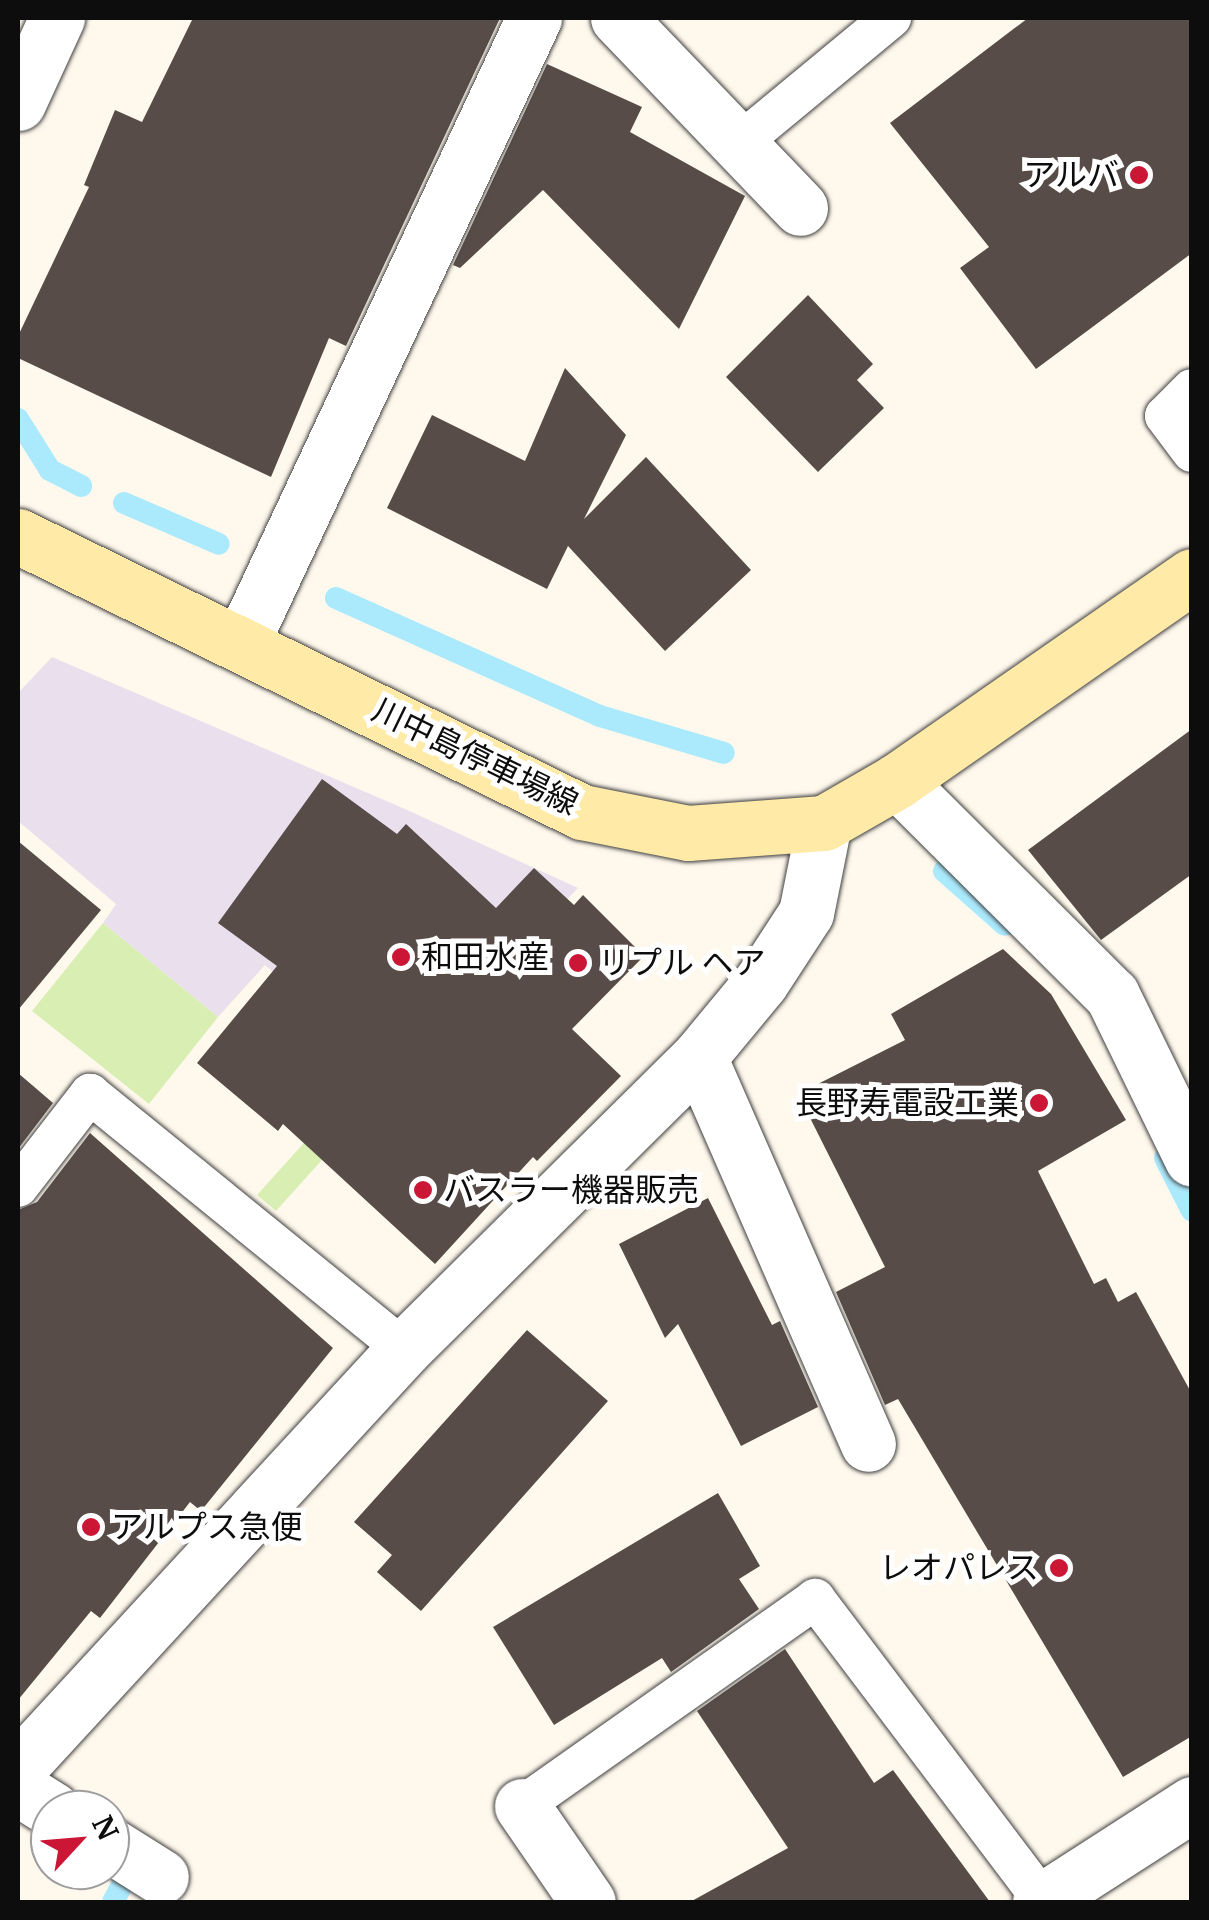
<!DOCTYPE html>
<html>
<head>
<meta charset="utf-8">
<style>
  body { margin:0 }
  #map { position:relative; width:1209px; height:1920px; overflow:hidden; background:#fff9ed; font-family:Merriweather,"Noto Sans JP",serif }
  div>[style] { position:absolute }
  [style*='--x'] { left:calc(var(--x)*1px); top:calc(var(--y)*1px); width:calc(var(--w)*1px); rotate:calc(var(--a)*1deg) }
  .industrial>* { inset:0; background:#eae0ed }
  .green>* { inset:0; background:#d9eeb2 }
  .stream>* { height:22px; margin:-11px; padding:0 11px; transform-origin:11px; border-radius:11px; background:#abe9fd }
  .building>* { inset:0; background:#574c48 }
  .roads { filter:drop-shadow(0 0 2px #404040) drop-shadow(0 0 2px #404040) }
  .service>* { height:40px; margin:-20px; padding:0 20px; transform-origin:20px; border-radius:20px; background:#fff }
  .minor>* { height:55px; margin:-27.5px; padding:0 27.5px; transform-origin:27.5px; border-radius:27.5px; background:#fff }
  .secondary>* { height:55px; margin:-27.5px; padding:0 27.5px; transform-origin:27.5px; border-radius:27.5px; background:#ffeaa8 }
  .dots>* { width:28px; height:28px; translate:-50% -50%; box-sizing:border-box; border:5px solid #fff; border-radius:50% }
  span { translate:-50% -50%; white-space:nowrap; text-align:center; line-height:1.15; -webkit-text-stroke:10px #fff; paint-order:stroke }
  .poi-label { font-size:32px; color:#0d0d0d }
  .right { translate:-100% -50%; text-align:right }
  .left { translate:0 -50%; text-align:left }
  .street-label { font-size:32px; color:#0d0d0d }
  .frame { position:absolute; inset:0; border:20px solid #0d0d0d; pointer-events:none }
  .north { position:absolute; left:30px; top:1790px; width:100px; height:100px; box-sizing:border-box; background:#fff; border:2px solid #9e9e9e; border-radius:50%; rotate:64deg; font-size:28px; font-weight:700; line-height:40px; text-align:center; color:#0d0d0d }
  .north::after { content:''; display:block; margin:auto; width:35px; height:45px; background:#cc1636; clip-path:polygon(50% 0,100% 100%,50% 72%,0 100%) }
</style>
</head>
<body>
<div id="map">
  <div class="industrial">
    <i style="clip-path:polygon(52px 657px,405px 809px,578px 888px,394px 1080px,265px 965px,218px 1017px,103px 923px,116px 904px,18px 821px,18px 693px)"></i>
  </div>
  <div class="green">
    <i style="clip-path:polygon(103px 923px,218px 1017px,149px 1104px,32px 1011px)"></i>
    <i style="clip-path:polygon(376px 1063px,394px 1080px,276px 1211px,257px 1195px)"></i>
  </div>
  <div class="stream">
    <i style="--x:18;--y:419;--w:60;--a:57.9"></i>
    <i style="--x:50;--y:470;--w:35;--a:27"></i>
    <i style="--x:124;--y:503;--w:103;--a:23.3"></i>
    <i style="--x:336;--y:598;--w:289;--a:24.1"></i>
    <i style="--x:600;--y:716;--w:129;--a:16.6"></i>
    <i style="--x:944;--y:871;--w:81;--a:41.5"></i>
    <i style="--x:1165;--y:1158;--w:59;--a:63"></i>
    <i style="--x:113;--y:1902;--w:15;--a:-62"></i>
  </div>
  <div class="building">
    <i style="clip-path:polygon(193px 18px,500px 18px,346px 346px,329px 338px,271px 477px,18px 358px,18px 336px,89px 187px,84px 185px,115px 110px,142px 122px)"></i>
    <i style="clip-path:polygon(1028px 18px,1192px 18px,1192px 253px,1036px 369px,960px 268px,989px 247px,890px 123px)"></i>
    <i style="clip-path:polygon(547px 64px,642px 107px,630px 132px,745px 196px,679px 329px,543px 190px,460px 268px,453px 265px)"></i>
    <i style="clip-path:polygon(808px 295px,873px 364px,857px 380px,884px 408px,818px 472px,726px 377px)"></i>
    <i style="clip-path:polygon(565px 368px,626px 435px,584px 519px,646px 457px,751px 570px,665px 651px,568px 546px,547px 589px,387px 508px,432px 415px,525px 461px)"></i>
    <i style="clip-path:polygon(1192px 729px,1192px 874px,1101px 940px,1028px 850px)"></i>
    <i style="clip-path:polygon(322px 779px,397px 834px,406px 824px,496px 908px,534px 868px,574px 905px,583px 895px,644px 956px,572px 1029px,621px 1076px,537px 1161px,533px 1157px,435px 1264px,283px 1124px,278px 1131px,197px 1063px,277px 966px,218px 923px)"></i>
    <i style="clip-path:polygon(18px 841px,101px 910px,18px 1010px)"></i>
    <i style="clip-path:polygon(1003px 949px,1051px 994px,1126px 1120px,1038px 1171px,1094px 1284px,1106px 1278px,1118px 1302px,1136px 1292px,1192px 1394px,1192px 1736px,1123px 1777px,898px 1399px,885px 1405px,836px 1292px,885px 1267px,798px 1094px,905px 1040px,891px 1014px)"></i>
    <i style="clip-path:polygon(18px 1073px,53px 1103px,18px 1149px)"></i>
    <i style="clip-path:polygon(90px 1133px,333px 1348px,201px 1511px,190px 1502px,100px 1618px,91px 1611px,18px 1700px,18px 1210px,37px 1202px)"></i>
    <i style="clip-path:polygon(708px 1198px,772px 1325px,780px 1321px,818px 1407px,741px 1446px,678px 1324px,665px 1338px,619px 1244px)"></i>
    <i style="clip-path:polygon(527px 1330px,608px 1401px,421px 1611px,377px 1572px,392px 1555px,354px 1522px)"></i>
    <i style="clip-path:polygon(718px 1493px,760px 1566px,739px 1579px,759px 1609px,671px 1672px,662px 1658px,554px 1725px,493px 1627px)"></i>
    <i style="clip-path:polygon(785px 1649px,874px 1783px,893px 1770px,990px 1902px,690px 1902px,788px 1848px,697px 1711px)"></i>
  </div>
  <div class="roads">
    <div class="service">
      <i style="--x:741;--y:142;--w:195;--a:-39.6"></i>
      <i style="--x:1192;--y:389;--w:38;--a:135"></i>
      <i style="--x:1165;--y:416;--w:45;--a:53.1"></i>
      <i style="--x:18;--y:1187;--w:118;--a:-52.3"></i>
      <i style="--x:90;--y:1094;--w:405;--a:39.1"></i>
      <i style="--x:522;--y:1806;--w:359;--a:-35.2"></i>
      <i style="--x:815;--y:1599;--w:378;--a:52.9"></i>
    </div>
    <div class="minor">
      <i style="--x:618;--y:18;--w:263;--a:46.2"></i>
      <i style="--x:18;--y:103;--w:94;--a:-65.4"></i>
      <i style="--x:242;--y:642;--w:689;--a:-64.92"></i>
      <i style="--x:897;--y:781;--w:303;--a:44.9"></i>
      <i style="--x:1112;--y:995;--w:182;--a:64"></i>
      <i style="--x:699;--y:1057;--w:422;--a:66.4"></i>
      <i style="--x:18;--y:1768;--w:570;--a:-47.35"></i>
      <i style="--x:404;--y:1349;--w:415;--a:-44.7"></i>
      <i style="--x:699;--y:1057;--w:97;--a:-50.4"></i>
      <i style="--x:761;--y:982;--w:82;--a:-56.9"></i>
      <i style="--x:806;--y:913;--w:92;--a:-78.7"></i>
      <i style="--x:18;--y:1788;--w:41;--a:32.2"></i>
      <i style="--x:522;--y:1806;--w:116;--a:55.5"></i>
      <i style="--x:110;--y:1845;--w:60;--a:32.1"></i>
      <i style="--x:1040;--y:1902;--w:181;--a:-32.8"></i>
    </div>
    <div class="secondary">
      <i style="--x:18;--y:536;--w:628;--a:26.08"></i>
      <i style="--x:582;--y:812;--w:108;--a:11.2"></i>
      <i style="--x:688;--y:833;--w:136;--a:-4.2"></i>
      <i style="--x:824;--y:823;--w:84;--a:-29.9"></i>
      <i style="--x:897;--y:781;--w:359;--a:-34.8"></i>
    </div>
  </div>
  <div class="dots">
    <i style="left:1139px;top:175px;background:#cc1636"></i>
    <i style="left:401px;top:957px;background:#cc1636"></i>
    <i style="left:578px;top:963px;background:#cc1636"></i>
    <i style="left:1039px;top:1103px;background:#cc1636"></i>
    <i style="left:423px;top:1190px;background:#cc1636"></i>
    <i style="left:91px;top:1527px;background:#cc1636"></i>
    <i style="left:1059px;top:1568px;background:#cc1636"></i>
  </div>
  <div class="poi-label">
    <span class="right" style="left:1119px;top:175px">アルバ</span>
    <span class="left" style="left:421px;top:957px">和田水産</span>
    <span class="left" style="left:598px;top:963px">リプル ヘア</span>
    <span class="right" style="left:1019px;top:1103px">長野寿電設工業</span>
    <span class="left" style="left:443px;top:1190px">バスラー機器販売</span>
    <span class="left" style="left:111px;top:1527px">アルプス急便</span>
    <span class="right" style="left:1039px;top:1568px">レオパレス</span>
  </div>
  <div class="street-label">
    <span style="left:475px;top:757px;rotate:26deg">川中島停車場線</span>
  </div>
  <div class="frame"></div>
  <div class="north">N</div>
</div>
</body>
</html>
